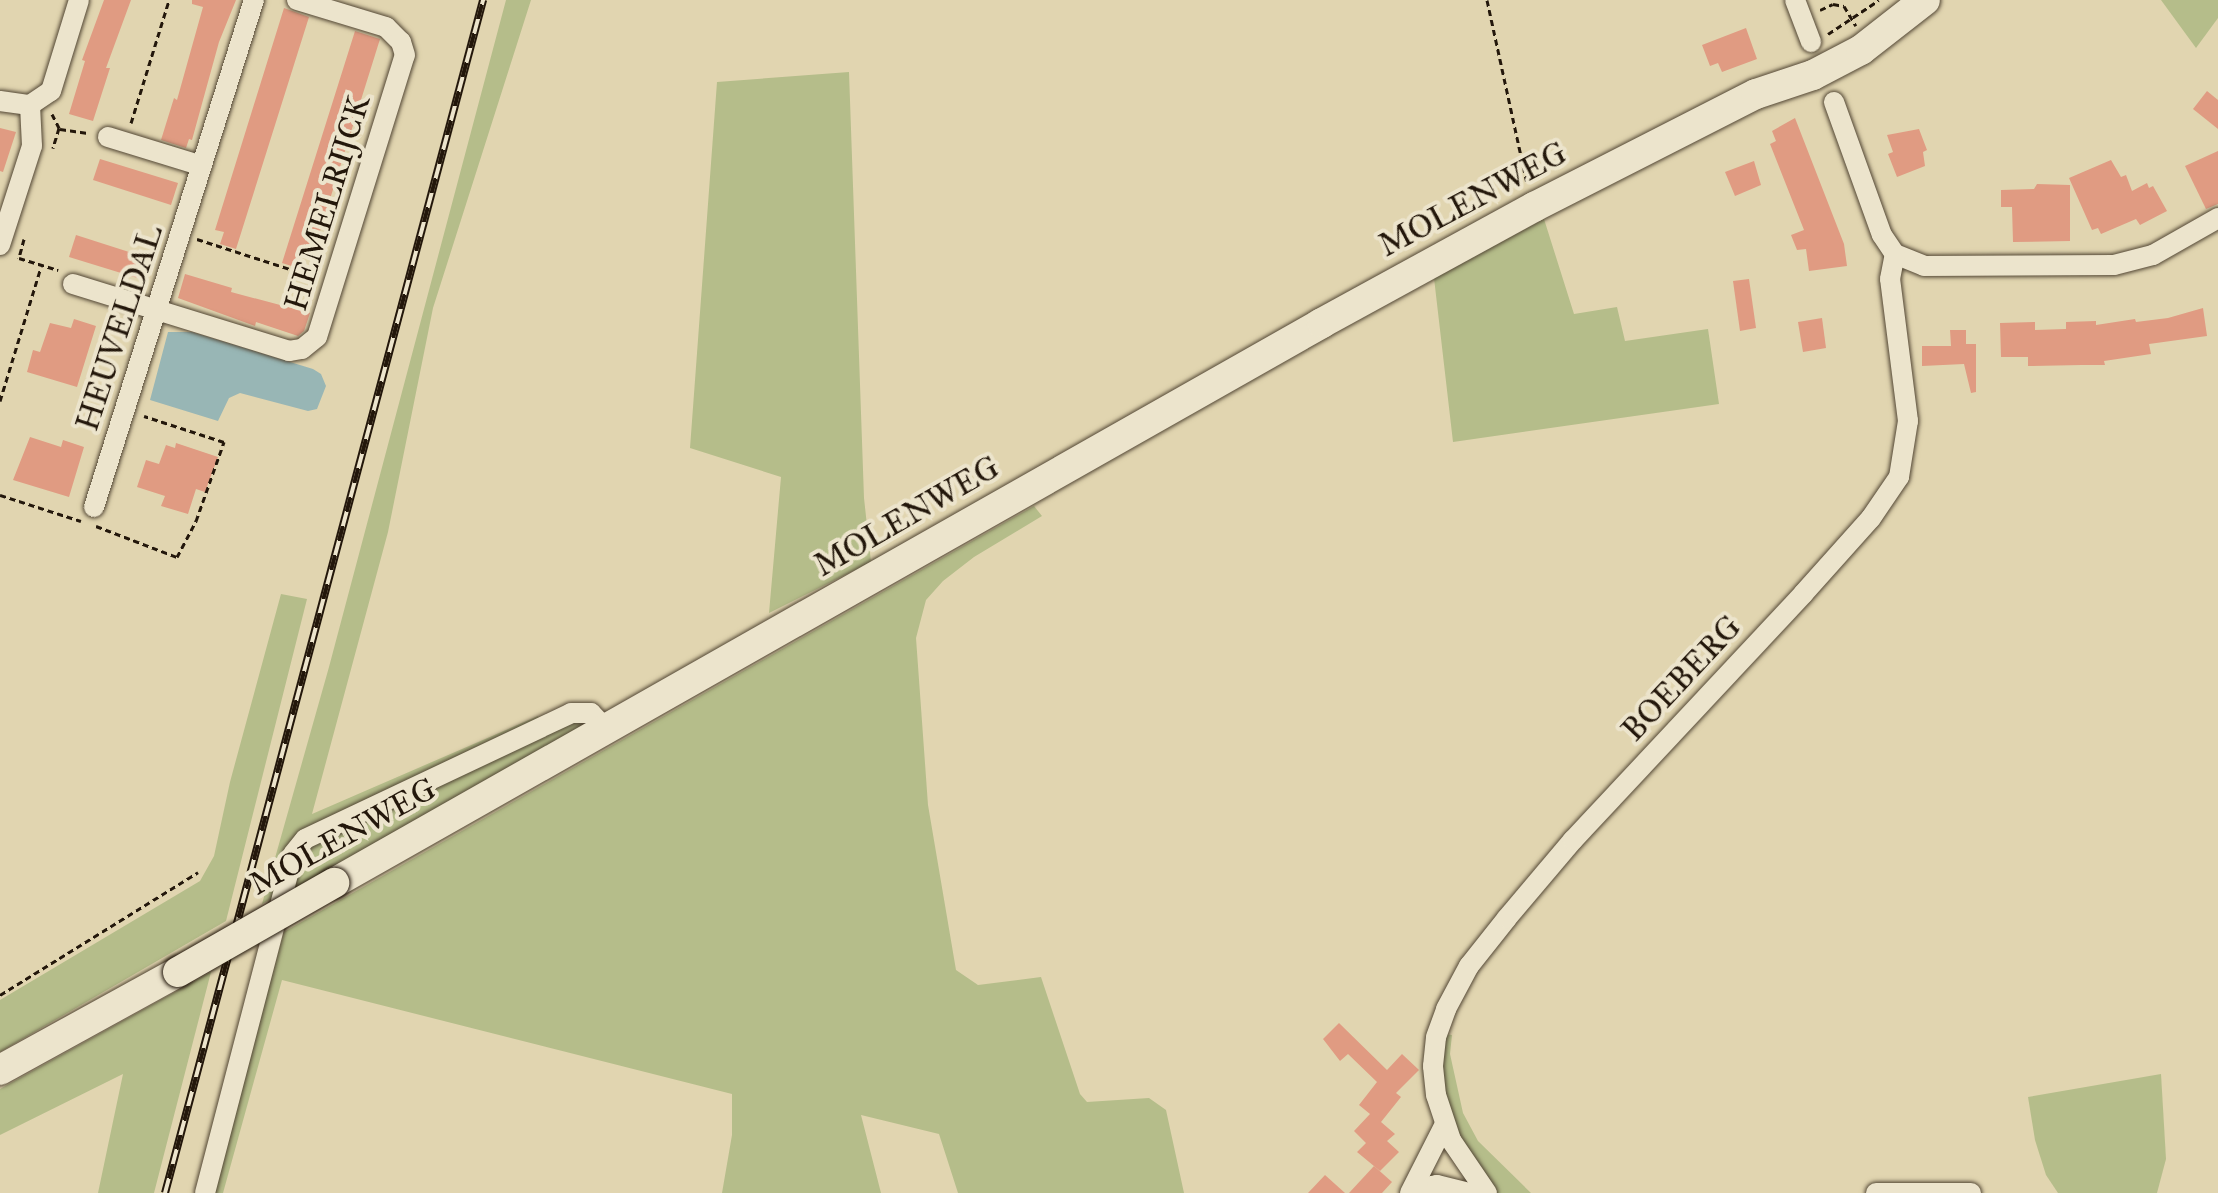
<!DOCTYPE html>
<html>
<head>
<meta charset="utf-8">
<style>
  body { margin:0 }
  #map { position:relative; width:2218px; height:1193px; overflow:hidden; background:#e1d5b0; font-family:"IM FELL Great Primer",serif }
  div>[style] { position:absolute }
  [style*='--x'] { left:calc(var(--x)*1px); top:calc(var(--y)*1px); width:calc(var(--w)*1px); rotate:calc(var(--a)*1deg) }
  .green>* { inset:0; background:#b5bd8a }
  .water>* { inset:0; background:#98b6b5 }
  .building>* { inset:0; background:#e09b82 }
  .path>* { height:3px; margin-top:-1.5px; transform-origin:0; background:repeating-linear-gradient(90deg,#23170b 0 6px,transparent 0 10px) }
  .roads { filter:drop-shadow(0 0 2px #524634) drop-shadow(0 0 2px #524634) }
  .minor>* { height:20px; margin:-10px; padding:0 10px; transform-origin:10px; border-radius:10px; background:#ece4cc }
  .secondary>* { height:30px; margin:-15px; padding:0 15px; transform-origin:15px; border-radius:15px; background:#ece4cc }
  .rail>* { height:8px; margin-top:-4px; transform-origin:0; background:repeating-linear-gradient(90deg,#ece4cc 0 15px,#23170b 0 30px); box-sizing:border-box; border-block:2px solid #23170b }
  .bridges { filter:drop-shadow(0 0 2px #23170b) drop-shadow(0 0 2px #23170b) }
  .secondary-bridge>* { height:30px; margin:-15px; padding:0 15px; transform-origin:15px; border-radius:15px; background:#ece4cc }
  span { translate:-50% -50%; white-space:nowrap; text-align:center; line-height:1.15; -webkit-text-stroke:8px #ece4cc; paint-order:stroke }
  .street-label { font-size:32px; color:#23170b }
</style>
</head>
<body>
<div id="map">
  <div class="green">
    <i style="clip-path:polygon(506px 0,531px 0,433px 308px,388px 532px,312px 814px,538px 716px,541px 722px,310px 829px,274px 897px,262px 904px,329px 667px)"></i>
    <i style="clip-path:polygon(2161px 0,2218px 0,2218px 18px,2196px 48px)"></i>
    <i style="clip-path:polygon(849px 72px,864px 498px,871px 562px,769px 613px,781px 477px,690px 448px,717px 82px)"></i>
    <i style="clip-path:polygon(1544px 219px,1574px 314px,1617px 307px,1625px 341px,1708px 329px,1719px 404px,1453px 442px,1434px 278px)"></i>
    <i style="clip-path:polygon(1034px 506px,1042px 516px,974px 557px,943px 581px,926px 600px,916px 638px,928px 805px,956px 970px,978px 985px,1041px 977px,1080px 1094px,1087px 1102px,1149px 1098px,1166px 1110px,1184px 1193px,958px 1193px,939px 1134px,861px 1115px,881px 1193px,722px 1193px,732px 1135px,732px 1094px,282px 980px,223px 1193px,211px 1193px,284px 932px)"></i>
    <i style="clip-path:polygon(281px 594px,307px 599px,226px 921px,0 1052px,0 1000px,200px 881px,214px 856px,230px 782px)"></i>
    <i style="clip-path:polygon(579px 720px,584px 724px,582px 728px,294px 888px,296px 866px,305px 848px)"></i>
    <i style="clip-path:polygon(211px 972px,154px 1193px,98px 1193px,123px 1074px,0 1135px,0 1089px)"></i>
    <i style="clip-path:polygon(1445px 1034px,1452px 1035px,1450px 1054px,1463px 1113px,1478px 1141px,1531px 1193px,1496px 1193px,1463px 1145px,1445px 1105px,1441px 1073px)"></i>
    <i style="clip-path:polygon(2161px 1074px,2166px 1159px,2157px 1193px,2058px 1193px,2046px 1175px,2035px 1140px,2028px 1097px)"></i>
  </div>
  <div class="water">
    <i style="clip-path:polygon(168px 332px,192px 332px,313px 369px,321px 374px,326px 386px,317px 409px,308px 411px,240px 393px,229px 398px,218px 421px,150px 400px)"></i>
  </div>
  <div class="building">
    <i style="clip-path:polygon(104px 0,131px 0,106px 68px,110px 68px,93px 121px,69px 114px,85px 61px,82px 60px)"></i>
    <i style="clip-path:polygon(192px 0,236px 0,219px 42px,192px 140px,189px 139px,186px 148px,161px 140px,174px 98px,177px 100px,203px 7px,192px 4px)"></i>
    <i style="clip-path:polygon(284px 8px,309px 17px,236px 249px,220px 244px,224px 232px,215px 230px)"></i>
    <i style="clip-path:polygon(1746px 28px,1757px 59px,1722px 72px,1718px 63px,1710px 66px,1702px 45px)"></i>
    <i style="clip-path:polygon(355px 31px,380px 39px,311px 260px,302px 257px,298px 268px,282px 263px)"></i>
    <i style="clip-path:polygon(2207px 91px,2218px 100px,2218px 129px,2193px 109px)"></i>
    <i style="clip-path:polygon(1795px 118px,1844px 244px,1847px 266px,1809px 271px,1806px 249px,1797px 250px,1791px 235px,1804px 230px,1770px 144px,1776px 141px,1772px 131px)"></i>
    <i style="clip-path:polygon(0 128px,16px 132px,3px 172px,0 171px)"></i>
    <i style="clip-path:polygon(1919px 129px,1927px 150px,1923px 152px,1925px 166px,1897px 177px,1888px 154px,1893px 152px,1887px 135px)"></i>
    <i style="clip-path:polygon(2218px 151px,2218px 204px,2206px 209px,2185px 166px)"></i>
    <i style="clip-path:polygon(100px 159px,178px 183px,171px 205px,93px 180px)"></i>
    <i style="clip-path:polygon(2111px 160px,2121px 177px,2126px 175px,2132px 191px,2147px 183px,2149px 188px,2153px 186px,2167px 211px,2140px 225px,2136px 219px,2101px 234px,2098px 228px,2092px 230px,2069px 178px)"></i>
    <i style="clip-path:polygon(1754px 161px,1761px 185px,1735px 196px,1725px 172px)"></i>
    <i style="clip-path:polygon(2037px 184px,2070px 185px,2070px 241px,2013px 242px,2012px 207px,2001px 207px,2001px 190px,2034px 189px)"></i>
    <i style="clip-path:polygon(76px 235px,154px 260px,147px 281px,69px 257px)"></i>
    <i style="clip-path:polygon(185px 274px,232px 288px,231px 292px,310px 313px,304px 331px,298px 336px,256px 322px,255px 326px,178px 298px)"></i>
    <i style="clip-path:polygon(1749px 279px,1756px 328px,1740px 331px,1733px 281px)"></i>
    <i style="clip-path:polygon(2203px 308px,2207px 336px,2149px 344px,2151px 354px,2104px 361px,2105px 365px,2082px 365px,2028px 366px,2028px 357px,2001px 357px,2000px 323px,2035px 322px,2035px 330px,2066px 329px,2066px 322px,2096px 321px,2096px 325px,2135px 319px,2136px 322px,2168px 318px)"></i>
    <i style="clip-path:polygon(1822px 318px,1826px 348px,1803px 352px,1798px 322px)"></i>
    <i style="clip-path:polygon(74px 319px,96px 326px,77px 387px,27px 372px,33px 350px,40px 352px,50px 323px,71px 328px)"></i>
    <i style="clip-path:polygon(1950px 330px,1966px 330px,1966px 344px,1976px 344px,1976px 392px,1971px 393px,1964px 364px,1922px 366px,1922px 346px,1951px 346px)"></i>
    <i style="clip-path:polygon(30px 437px,61px 447px,63px 440px,84px 447px,69px 497px,13px 480px)"></i>
    <i style="clip-path:polygon(176px 443px,218px 457px,205px 492px,196px 489px,188px 514px,161px 506px,165px 496px,137px 487px,146px 460px,159px 464px,166px 445px,175px 448px)"></i>
    <i style="clip-path:polygon(1339px 1023px,1387px 1070px,1402px 1054px,1419px 1070px,1396px 1093px,1401px 1097px,1381px 1122px,1395px 1134px,1387px 1141px,1399px 1152px,1380px 1171px,1357px 1152px,1366px 1143px,1354px 1131px,1370px 1114px,1359px 1105px,1377px 1082px,1348px 1054px,1340px 1061px,1323px 1039px)"></i>
    <i style="clip-path:polygon(1374px 1166px,1392px 1182px,1382px 1193px,1349px 1193px)"></i>
    <i style="clip-path:polygon(1325px 1175px,1345px 1193px,1308px 1193px)"></i>
  </div>
  <div class="path">
    <i style="--x:1487;--y:0;--w:188;--a:77.7"></i>
    <i style="--x:1820;--y:10;--w:14;--a:-25"></i>
    <i style="--x:1833;--y:4;--w:11;--a:10"></i>
    <i style="--x:1844;--y:6;--w:23;--a:59"></i>
    <i style="--x:1828;--y:34;--w:61;--a:-33.7"></i>
    <i style="--x:52;--y:114;--w:16;--a:63"></i>
    <i style="--x:59;--y:128;--w:21;--a:107"></i>
    <i style="--x:131;--y:123;--w:129;--a:-72.8"></i>
    <i style="--x:60;--y:129;--w:28;--a:8"></i>
    <i style="--x:24;--y:239;--w:20;--a:105"></i>
    <i style="--x:19;--y:258;--w:41;--a:17.1"></i>
    <i style="--x:197;--y:239;--w:124;--a:17.9"></i>
    <i style="--x:0;--y:401;--w:140;--a:-73"></i>
    <i style="--x:0;--y:495;--w:85;--a:17.8"></i>
    <i style="--x:96;--y:526;--w:87;--a:20.9"></i>
    <i style="--x:177;--y:557;--w:41;--a:-62.2"></i>
    <i style="--x:196;--y:521;--w:84;--a:-70.5"></i>
    <i style="--x:224;--y:442;--w:84;--a:-162"></i>
    <i style="--x:0;--y:995;--w:233;--a:-31.8"></i>
  </div>
  <div class="roads">
    <div class="minor">
      <i style="--x:1795;--y:0;--w:45;--a:69.1"></i>
      <i style="--x:0;--y:101;--w:30;--a:8"></i>
      <i style="--x:30;--y:105;--w:25;--a:-34"></i>
      <i style="--x:51;--y:91;--w:95;--a:-72.9"></i>
      <i style="--x:1834;--y:102;--w:141;--a:70.2"></i>
      <i style="--x:1882;--y:235;--w:23;--a:56"></i>
      <i style="--x:1895;--y:254;--w:31;--a:22"></i>
      <i style="--x:1924;--y:266;--w:190;--a:-0.3"></i>
      <i style="--x:2114;--y:265;--w:40;--a:-14.4"></i>
      <i style="--x:2153;--y:255;--w:75;--a:-29.6"></i>
      <i style="--x:108;--y:137;--w:98;--a:17.1"></i>
      <i style="--x:0;--y:245;--w:104;--a:-72.1"></i>
      <i style="--x:32;--y:146;--w:41;--a:-92.8"></i>
      <i style="--x:73;--y:284;--w:226;--a:17.2"></i>
      <i style="--x:289;--y:351;--w:13;--a:-9"></i>
      <i style="--x:302;--y:349;--w:19;--a:-39"></i>
      <i style="--x:317;--y:337;--w:295;--a:-72.7"></i>
      <i style="--x:405;--y:55;--w:14;--a:-107"></i>
      <i style="--x:401;--y:42;--w:21;--a:-135"></i>
      <i style="--x:386;--y:27;--w:93;--a:-163.1"></i>
      <i style="--x:94;--y:507;--w:532;--a:-72.49"></i>
      <i style="--x:1414;--y:1189;--w:23;--a:-10"></i>
      <i style="--x:1437;--y:1185;--w:32;--a:14"></i>
      <i style="--x:205;--y:1193;--w:350;--a:-75.4"></i>
      <i style="--x:293;--y:854;--w:19;--a:-51"></i>
      <i style="--x:305;--y:839;--w:294;--a:-25.3"></i>
      <i style="--x:571;--y:713;--w:20;--a:0"></i>
      <i style="--x:591;--y:713;--w:22;--a:47"></i>
      <i style="--x:1410;--y:1193;--w:77;--a:-63.1"></i>
      <i style="--x:1487;--y:1193;--w:64;--a:-124.2"></i>
      <i style="--x:1451;--y:1140;--w:47;--a:-108.4"></i>
      <i style="--x:1436;--y:1095;--w:29;--a:-96"></i>
      <i style="--x:1433;--y:1066;--w:29;--a:-84"></i>
      <i style="--x:1436;--y:1037;--w:30;--a:-70"></i>
      <i style="--x:1446;--y:1009;--w:49;--a:-61.9"></i>
      <i style="--x:1469;--y:966;--w:61;--a:-51.6"></i>
      <i style="--x:1507;--y:918;--w:102;--a:-49.8"></i>
      <i style="--x:1573;--y:840;--w:337;--a:-46.9"></i>
      <i style="--x:1803;--y:594;--w:102;--a:-48.2"></i>
      <i style="--x:1871;--y:518;--w:50;--a:-55.7"></i>
      <i style="--x:1899;--y:477;--w:57;--a:-80.9"></i>
      <i style="--x:1908;--y:421;--w:143;--a:-97.2"></i>
      <i style="--x:1890;--y:279;--w:25;--a:-79"></i>
      <i style="--x:1876;--y:1193;--w:95;--a:0"></i>
    </div>
    <div class="secondary">
      <i style="--x:334;--y:883;--w:1136;--a:-29.54"></i>
      <i style="--x:1322;--y:323;--w:242;--a:-28.7"></i>
      <i style="--x:1534;--y:207;--w:249;--a:-27"></i>
      <i style="--x:1756;--y:94;--w:60;--a:-18.4"></i>
      <i style="--x:1813;--y:75;--w:54;--a:-27.5"></i>
      <i style="--x:1861;--y:50;--w:81;--a:-38"></i>
      <i style="--x:0;--y:1070;--w:203;--a:-28.8"></i>
    </div>
  </div>
  <div class="rail">
    <i style="--x:165;--y:1193;--w:1235;--a:-75.07"></i>
  </div>
  <div class="bridges">
    <div class="secondary-bridge">
      <i style="--x:178;--y:972;--w:180;--a:-29.7"></i>
    </div>
  </div>
  <div class="street-label">
    <span style="left:1473px;top:200px;rotate:-28deg">MOLENWEG</span>
    <span style="left:328px;top:203px;rotate:-73deg">HEMELRIJCK</span>
    <span style="left:120px;top:328px;rotate:-72deg">HEUVELDAL</span>
    <span style="left:907px;top:517px;rotate:-30deg">MOLENWEG</span>
    <span style="left:1682px;top:679px;rotate:-47deg">BOEBERG</span>
    <span style="left:343px;top:837px;rotate:-29deg">MOLENWEG</span>
  </div>
</div>
</body>
</html>
